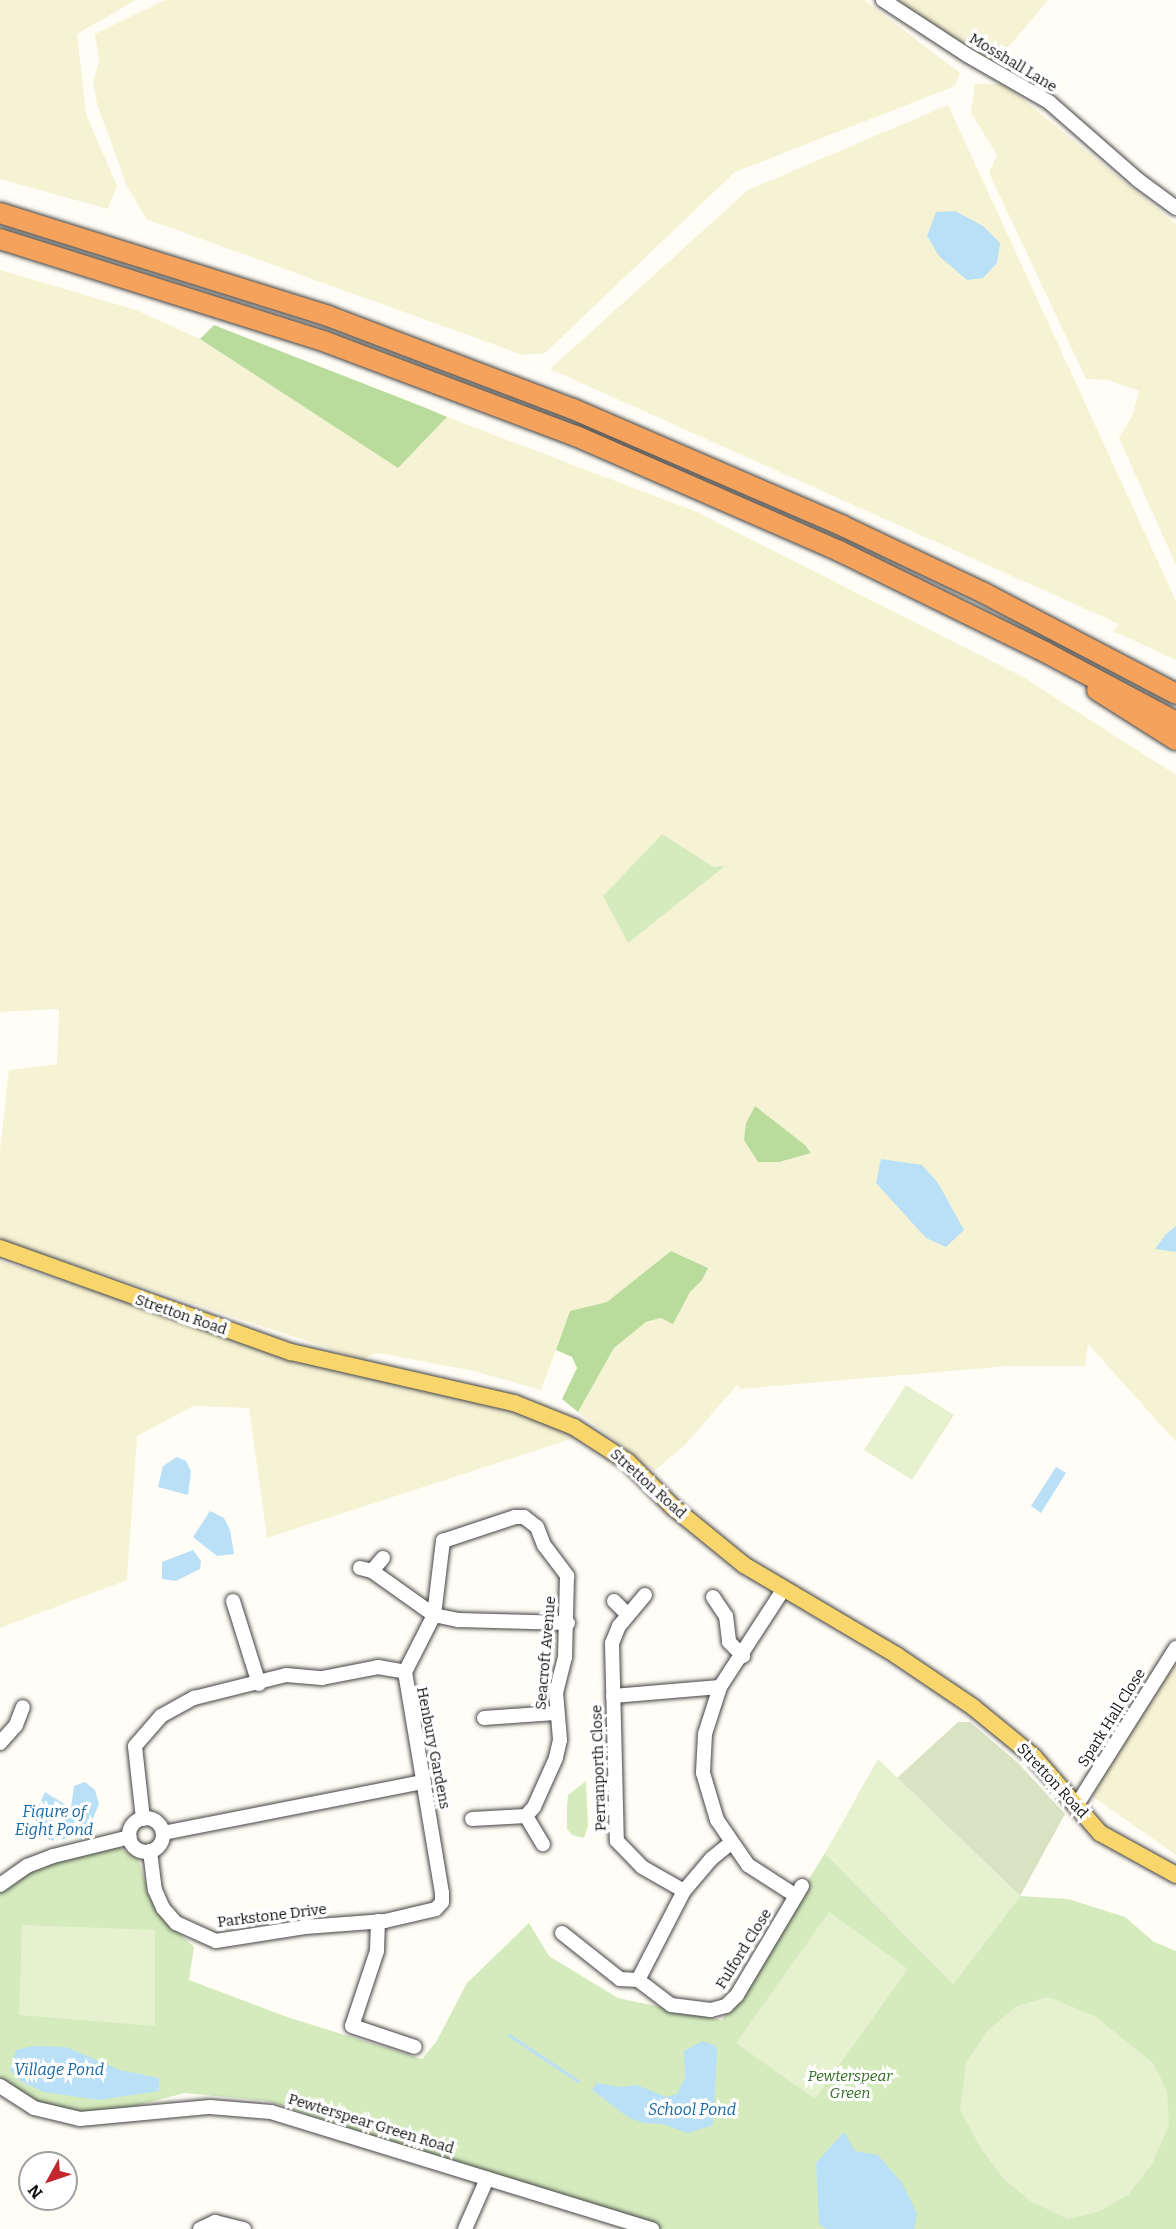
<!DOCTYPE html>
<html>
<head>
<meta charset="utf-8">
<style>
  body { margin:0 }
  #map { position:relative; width:1176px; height:2229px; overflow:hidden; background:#fffdf5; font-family:Bitter,serif }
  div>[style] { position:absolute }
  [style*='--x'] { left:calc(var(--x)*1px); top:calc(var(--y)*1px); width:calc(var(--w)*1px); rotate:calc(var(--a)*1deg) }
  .farmland>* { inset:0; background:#f6f3d4 }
  .green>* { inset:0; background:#d5ebbd }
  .forest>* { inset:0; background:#b9dc9c }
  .cemetery>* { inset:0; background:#d9e3c4 }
  .pitch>* { inset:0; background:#e6f2cf }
  .water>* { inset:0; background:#b9e0f7 }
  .stream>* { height:3px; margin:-1.5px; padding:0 1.5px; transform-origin:1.5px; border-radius:1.5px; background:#b9e0f7 }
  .roads { filter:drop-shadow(0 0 2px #444) drop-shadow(0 0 2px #444) }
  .minor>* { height:14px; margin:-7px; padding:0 7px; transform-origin:7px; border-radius:7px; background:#fff }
  .minor>.ring { margin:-7px; padding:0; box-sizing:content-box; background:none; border:14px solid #fff; border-radius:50% }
  .major>* { height:16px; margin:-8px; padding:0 8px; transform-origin:8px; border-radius:8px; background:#f9d66b }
  .highway>* { height:20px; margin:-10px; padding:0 10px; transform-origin:10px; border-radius:10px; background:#f5a25d }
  span { translate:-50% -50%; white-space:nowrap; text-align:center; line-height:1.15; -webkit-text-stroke:6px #fff; paint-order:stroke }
  .street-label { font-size:15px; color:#111 }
  .park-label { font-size:15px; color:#2f6b1f; font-style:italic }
  .water-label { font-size:16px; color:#1768a6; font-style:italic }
  .north { position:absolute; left:18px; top:2151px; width:60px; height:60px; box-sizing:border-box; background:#fff; border:2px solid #a0a0a0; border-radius:50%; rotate:230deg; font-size:16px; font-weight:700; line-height:24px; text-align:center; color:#111 }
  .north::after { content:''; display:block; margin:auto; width:21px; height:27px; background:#c4262e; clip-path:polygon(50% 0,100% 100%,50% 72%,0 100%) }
</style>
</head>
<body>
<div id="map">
  <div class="farmland">
    <i style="clip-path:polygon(0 0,136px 0,77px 34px,86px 114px,117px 186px,108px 209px,0 179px)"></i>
    <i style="clip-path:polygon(165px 0,864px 0,960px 73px,955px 86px,735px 172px,545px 353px,523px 355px,146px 219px,126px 184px,97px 104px,93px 82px,99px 61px,95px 34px)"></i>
    <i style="clip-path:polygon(883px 0,1048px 0,991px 68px)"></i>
    <i style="clip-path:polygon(975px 84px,1004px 84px,1176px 224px,1176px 565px,1119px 438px,1133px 414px,1139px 391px,1108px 380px,1086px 379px,989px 173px,997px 155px,971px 113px)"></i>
    <i style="clip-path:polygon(948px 105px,1176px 601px,1176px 660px,1113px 631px,1119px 624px,550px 369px,748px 190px)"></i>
    <i style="clip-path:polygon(evenodd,0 270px,136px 310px,200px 339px,398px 468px,447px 417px,697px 512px,1023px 677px,1176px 775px,1176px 1442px,1088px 1344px,1085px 1366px,1009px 1366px,740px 1389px,737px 1385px,684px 1446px,654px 1471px,578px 1412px,614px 1348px,646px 1322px,661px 1318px,673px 1323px,690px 1292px,702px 1280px,708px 1268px,671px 1251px,607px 1302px,570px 1311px,541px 1390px,474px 1371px,378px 1353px,362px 1359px,0 1240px,0 1151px,9px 1070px,57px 1064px,59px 1009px,0 1012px,0 270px,662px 834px,714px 867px,628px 943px,603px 896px,662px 834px)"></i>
    <i style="clip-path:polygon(0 1261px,290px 1353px,472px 1387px,586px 1434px,267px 1538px,249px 1408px,193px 1406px,137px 1436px,127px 1580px,0 1628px)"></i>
    <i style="clip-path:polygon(1176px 1653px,1176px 1855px,1092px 1796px)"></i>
  </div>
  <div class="green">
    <i style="clip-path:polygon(662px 834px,714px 867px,725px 866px,628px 943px,603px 896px)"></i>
    <i style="clip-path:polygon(586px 1781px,588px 1826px,584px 1838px,572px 1835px,567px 1829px,567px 1806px,568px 1795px)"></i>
    <i style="clip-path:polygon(90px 1846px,120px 1848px,138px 1859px,148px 1891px,165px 1921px,194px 1947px,189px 1980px,287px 2017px,422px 2059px,436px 2042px,467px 1983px,529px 1923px,549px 1956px,618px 1998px,722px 2020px,825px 1853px,953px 1984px,1020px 1896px,1068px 1899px,1125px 1917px,1154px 1942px,1176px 1951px,1176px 2229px,655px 2229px,268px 2101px,185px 2093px,116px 2111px,62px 2115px,0 2085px,0 1884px)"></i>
  </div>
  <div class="forest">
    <i style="clip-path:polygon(214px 325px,426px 408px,447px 417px,398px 468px,200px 339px)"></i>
    <i style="clip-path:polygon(755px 1106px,805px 1145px,811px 1153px,779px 1162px,758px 1162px,744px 1140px,746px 1123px)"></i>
    <i style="clip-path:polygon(671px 1251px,708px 1268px,702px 1280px,690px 1292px,673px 1324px,661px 1318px,646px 1322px,614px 1348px,578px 1412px,562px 1399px,577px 1368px,572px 1357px,556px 1350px,570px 1311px,607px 1302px)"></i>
  </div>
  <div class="cemetery">
    <i style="clip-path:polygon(958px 1722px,970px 1722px,1018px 1763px,1065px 1814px,1020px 1896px,897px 1778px)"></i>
  </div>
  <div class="pitch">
    <i style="clip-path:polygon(906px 1385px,954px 1415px,912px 1480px,864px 1450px)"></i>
    <i style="clip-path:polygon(878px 1759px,1020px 1896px,953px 1984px,825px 1853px)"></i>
    <i style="clip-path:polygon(829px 1912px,908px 1969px,815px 2099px,736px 2043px)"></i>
    <i style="clip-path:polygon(22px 1925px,155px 1930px,155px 2026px,19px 2015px)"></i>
    <i style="clip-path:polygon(1048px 1997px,1095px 2016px,1153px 2063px,1167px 2091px,1169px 2125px,1152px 2164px,1128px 2195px,1098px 2212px,1068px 2219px,1030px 2201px,1004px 2179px,982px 2150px,960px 2110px,966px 2063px,988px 2030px,1017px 2006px)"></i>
  </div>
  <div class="water">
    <i style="clip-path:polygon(955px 211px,983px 226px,1000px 243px,997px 263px,983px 278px,967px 280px,939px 256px,927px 236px,936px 212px)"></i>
    <i style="clip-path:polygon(881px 1159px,922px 1165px,938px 1183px,964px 1230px,946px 1247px,926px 1238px,876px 1183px)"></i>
    <i style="clip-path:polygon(1176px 1226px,1176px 1252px,1155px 1249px,1166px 1234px)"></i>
    <i style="clip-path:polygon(177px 1457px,186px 1461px,191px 1471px,188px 1495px,158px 1487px,163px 1466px)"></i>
    <i style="clip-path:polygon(1056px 1467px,1066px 1473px,1041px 1513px,1031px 1506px)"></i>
    <i style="clip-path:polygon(210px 1511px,224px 1518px,230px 1530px,234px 1554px,217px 1556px,193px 1537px)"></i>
    <i style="clip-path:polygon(193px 1550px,201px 1561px,200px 1569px,176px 1581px,162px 1579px,162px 1562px)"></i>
    <i style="clip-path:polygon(85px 1782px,95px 1790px,99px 1804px,86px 1835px,76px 1823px,72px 1837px,54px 1841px,41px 1837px,32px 1821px,45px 1792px,71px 1808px,74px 1786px)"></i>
    <i style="clip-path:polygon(703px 2041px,716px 2046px,717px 2052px,713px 2125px,688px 2133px,663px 2124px,644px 2123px,629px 2118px,592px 2090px,596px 2083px,620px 2087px,637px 2085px,666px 2097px,677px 2094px,685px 2078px,684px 2051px)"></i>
    <i style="clip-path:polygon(34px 2046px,66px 2047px,120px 2070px,159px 2078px,159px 2091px,99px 2100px,44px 2092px,22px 2082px,10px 2070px,16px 2050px)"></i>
    <i style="clip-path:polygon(844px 2132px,855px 2151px,878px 2155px,902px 2183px,917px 2213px,914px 2229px,826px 2229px,819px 2224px,816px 2163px)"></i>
  </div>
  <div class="stream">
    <i style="--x:509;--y:2035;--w:83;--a:33.7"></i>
  </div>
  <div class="roads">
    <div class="minor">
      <i style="--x:883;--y:0;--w:100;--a:33.2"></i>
      <i style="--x:967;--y:55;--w:95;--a:29.8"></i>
      <i style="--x:1049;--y:102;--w:118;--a:41.2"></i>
      <i style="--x:1138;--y:180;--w:47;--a:36.4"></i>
      <i style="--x:360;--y:1568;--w:12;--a:14"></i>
      <i style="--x:372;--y:1571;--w:76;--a:35.4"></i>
      <i style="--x:434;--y:1615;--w:25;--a:12"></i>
      <i style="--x:458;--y:1620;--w:110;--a:1.6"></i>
      <i style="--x:372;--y:1571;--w:17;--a:-50"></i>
      <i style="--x:783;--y:1590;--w:116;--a:123"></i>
      <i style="--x:720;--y:1687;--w:49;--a:107.7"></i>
      <i style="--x:705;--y:1734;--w:39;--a:93"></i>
      <i style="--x:703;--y:1773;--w:49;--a:73.4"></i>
      <i style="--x:717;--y:1820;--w:55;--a:55.4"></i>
      <i style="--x:748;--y:1865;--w:57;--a:32.9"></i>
      <i style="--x:645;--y:1595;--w:40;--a:130"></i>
      <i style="--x:619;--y:1626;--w:18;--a:112"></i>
      <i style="--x:612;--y:1643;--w:198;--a:88.6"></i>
      <i style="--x:617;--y:1841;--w:36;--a:46"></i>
      <i style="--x:642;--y:1867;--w:48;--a:29.7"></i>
      <i style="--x:713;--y:1597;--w:23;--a:56"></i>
      <i style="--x:726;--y:1616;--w:26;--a:83"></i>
      <i style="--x:729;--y:1642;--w:20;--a:45"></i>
      <i style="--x:233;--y:1601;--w:87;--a:72.6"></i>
      <i style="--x:614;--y:1601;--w:18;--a:45"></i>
      <i style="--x:613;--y:1696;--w:107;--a:-4.8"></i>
      <i style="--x:484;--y:1718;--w:71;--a:-4"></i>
      <i style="--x:0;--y:1743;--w:24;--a:-48"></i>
      <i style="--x:16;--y:1725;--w:19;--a:-69"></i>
      <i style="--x:1076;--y:1806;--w:187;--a:-57.7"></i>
      <i style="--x:526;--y:1816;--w:33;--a:59"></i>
      <i class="ring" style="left:129px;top:1818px;width:20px;height:20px"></i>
      <i style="--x:143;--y:1819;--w:73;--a:-96.3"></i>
      <i style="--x:135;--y:1746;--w:40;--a:-49"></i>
      <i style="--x:161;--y:1716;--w:38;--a:-29"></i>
      <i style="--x:194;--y:1698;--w:95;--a:-14"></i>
      <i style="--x:286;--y:1675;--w:36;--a:5"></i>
      <i style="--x:322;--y:1678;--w:57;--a:-11.1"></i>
      <i style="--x:378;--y:1667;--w:27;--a:10"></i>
      <i style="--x:163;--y:1833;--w:266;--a:-11.1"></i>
      <i style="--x:150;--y:1851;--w:39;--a:83"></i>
      <i style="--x:155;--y:1890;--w:20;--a:66"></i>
      <i style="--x:163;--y:1908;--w:20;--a:49"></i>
      <i style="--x:176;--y:1923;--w:44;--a:24.2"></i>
      <i style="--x:216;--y:1941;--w:90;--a:-8.9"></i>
      <i style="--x:305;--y:1927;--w:80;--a:-4.3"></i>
      <i style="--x:385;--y:1921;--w:52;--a:-13.2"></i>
      <i style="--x:436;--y:1909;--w:9;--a:-49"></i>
      <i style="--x:442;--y:1902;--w:9;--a:-90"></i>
      <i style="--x:442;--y:1893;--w:224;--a:-99.5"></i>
      <i style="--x:405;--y:1672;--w:64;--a:-63"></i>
      <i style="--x:434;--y:1615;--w:75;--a:-83.1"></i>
      <i style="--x:443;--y:1541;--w:76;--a:-18.4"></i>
      <i style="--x:515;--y:1517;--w:9;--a:0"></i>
      <i style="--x:524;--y:1517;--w:16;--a:38"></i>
      <i style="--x:537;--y:1527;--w:19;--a:69"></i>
      <i style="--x:544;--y:1545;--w:39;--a:53"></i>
      <i style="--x:567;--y:1576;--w:81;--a:91.4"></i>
      <i style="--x:565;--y:1657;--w:36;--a:104"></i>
      <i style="--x:556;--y:1692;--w:48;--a:85.2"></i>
      <i style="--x:560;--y:1740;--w:18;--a:103"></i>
      <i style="--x:556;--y:1758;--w:54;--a:114.2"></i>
      <i style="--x:534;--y:1807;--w:12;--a:132"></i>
      <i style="--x:526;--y:1816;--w:54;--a:176.8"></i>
      <i style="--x:0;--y:1885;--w:33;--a:-35"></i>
      <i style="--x:27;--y:1866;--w:28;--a:-21"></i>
      <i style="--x:53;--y:1856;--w:79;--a:-13.9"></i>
      <i style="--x:378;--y:1921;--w:30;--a:92"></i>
      <i style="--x:377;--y:1951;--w:79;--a:108.4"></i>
      <i style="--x:352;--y:2026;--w:66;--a:18.4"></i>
      <i style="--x:562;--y:1933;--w:74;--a:38.4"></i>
      <i style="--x:620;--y:1979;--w:18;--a:3"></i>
      <i style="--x:638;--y:1980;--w:41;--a:37.1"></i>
      <i style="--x:671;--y:2005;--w:40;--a:7.1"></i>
      <i style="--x:711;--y:2010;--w:16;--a:-15"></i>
      <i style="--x:726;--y:2006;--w:16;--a:-45"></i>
      <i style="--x:737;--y:1995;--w:127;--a:-59.2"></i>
      <i style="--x:638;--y:1980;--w:100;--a:-62.7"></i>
      <i style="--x:684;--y:1891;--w:42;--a:-49.8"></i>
      <i style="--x:711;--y:1859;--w:26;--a:-39"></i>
      <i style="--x:0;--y:2086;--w:40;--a:32.9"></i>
      <i style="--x:34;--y:2108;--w:47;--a:13.4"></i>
      <i style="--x:80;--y:2119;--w:131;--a:-5.3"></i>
      <i style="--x:210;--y:2107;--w:61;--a:4.7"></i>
      <i style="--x:271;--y:2112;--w:399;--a:17.1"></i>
      <i style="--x:200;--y:2229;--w:17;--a:-25"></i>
      <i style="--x:215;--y:2222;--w:30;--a:14"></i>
      <i style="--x:465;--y:2229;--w:55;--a:-66.3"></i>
    </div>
    <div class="major">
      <i style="--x:0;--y:1248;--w:309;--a:19.7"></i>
      <i style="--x:291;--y:1352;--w:229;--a:12.9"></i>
      <i style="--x:514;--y:1403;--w:65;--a:21.8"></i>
      <i style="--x:574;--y:1427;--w:64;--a:32.9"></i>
      <i style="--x:628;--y:1462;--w:64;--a:45"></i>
      <i style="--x:673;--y:1507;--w:92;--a:39.2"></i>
      <i style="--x:744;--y:1565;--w:177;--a:30.6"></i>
      <i style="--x:896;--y:1655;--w:93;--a:34"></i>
      <i style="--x:973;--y:1707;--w:79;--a:39.3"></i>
      <i style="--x:1034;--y:1757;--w:101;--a:49"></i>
      <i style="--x:1100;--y:1833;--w:87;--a:28.9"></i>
    </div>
    <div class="highway">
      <i style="--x:0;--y:213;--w:344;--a:17.4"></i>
      <i style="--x:328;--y:316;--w:262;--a:20.8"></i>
      <i style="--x:573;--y:409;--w:294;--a:23.4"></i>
      <i style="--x:843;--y:526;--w:156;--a:25.4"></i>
      <i style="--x:984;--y:593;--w:217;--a:27.7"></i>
      <i style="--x:0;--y:239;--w:339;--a:17.5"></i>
      <i style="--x:323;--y:341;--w:270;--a:20.6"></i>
      <i style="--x:576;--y:436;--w:287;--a:23.6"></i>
      <i style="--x:839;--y:551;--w:229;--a:26.1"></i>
      <i style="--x:1045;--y:652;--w:149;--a:28.1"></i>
      <i style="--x:1097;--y:690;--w:93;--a:32.3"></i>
    </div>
  </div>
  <div class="street-label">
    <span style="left:1013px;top:63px;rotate:31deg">Mosshall Lane</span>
    <span style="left:181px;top:1315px;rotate:19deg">Stretton Road</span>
    <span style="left:648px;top:1484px;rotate:42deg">Stretton Road</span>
    <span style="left:546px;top:1653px;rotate:-85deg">Seacroft Avenue</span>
    <span style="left:1112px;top:1718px;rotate:-58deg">Spark Hall Close</span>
    <span style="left:433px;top:1748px;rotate:79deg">Henbury Gardens</span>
    <span style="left:599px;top:1768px;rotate:-92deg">Perranporth Close</span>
    <span style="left:1052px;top:1781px;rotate:47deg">Stretton Road</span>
    <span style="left:272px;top:1916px;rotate:-7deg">Parkstone Drive</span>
    <span style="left:744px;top:1949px;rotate:-58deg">Fulford Close</span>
    <span style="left:371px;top:2124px;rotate:17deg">Pewterspear Green Road</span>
  </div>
  <div class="park-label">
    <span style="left:850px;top:2085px">Pewterspear<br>Green</span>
  </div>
  <div class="water-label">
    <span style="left:54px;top:1821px">Figure of<br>Eight Pond</span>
    <span style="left:59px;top:2070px">Village Pond</span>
    <span style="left:692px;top:2110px">School Pond</span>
  </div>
  <div class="north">N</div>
</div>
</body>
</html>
